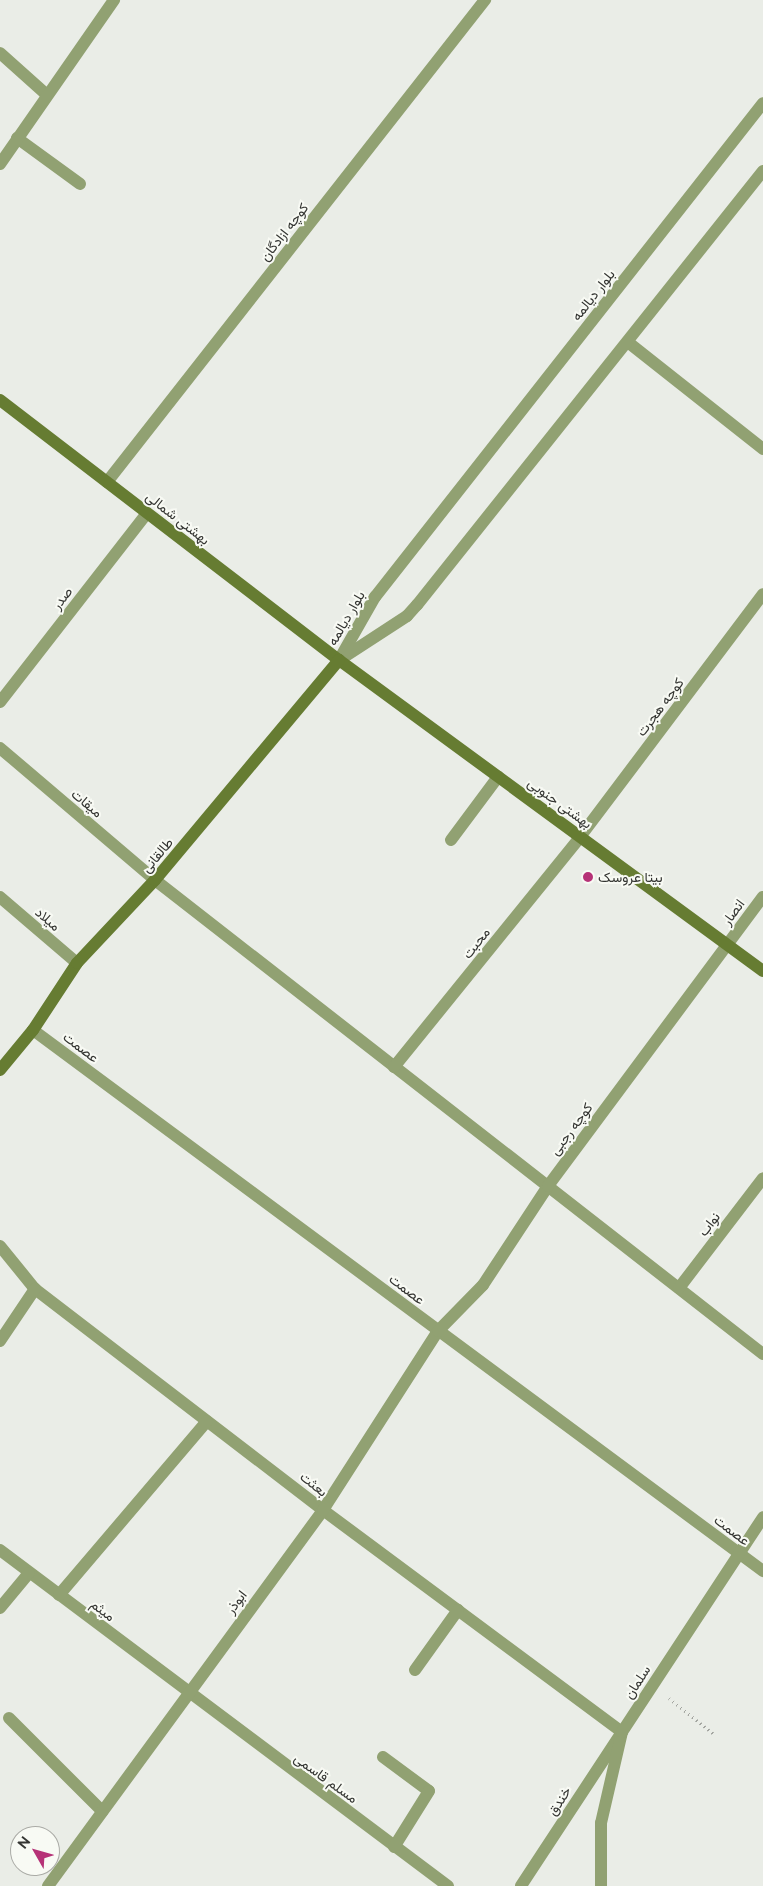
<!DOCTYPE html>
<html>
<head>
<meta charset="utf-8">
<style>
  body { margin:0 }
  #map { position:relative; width:763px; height:1886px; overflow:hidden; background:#eaede7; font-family:Raleway,Vazirmatn,sans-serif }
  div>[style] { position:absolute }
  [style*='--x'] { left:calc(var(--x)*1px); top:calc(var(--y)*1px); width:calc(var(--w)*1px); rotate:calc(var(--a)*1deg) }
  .path>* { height:3px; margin-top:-1.5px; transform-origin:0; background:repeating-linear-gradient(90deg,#a3a5a0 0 1px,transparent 0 5px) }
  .minor>* { height:12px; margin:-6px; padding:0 6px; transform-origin:6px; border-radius:6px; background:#91a172 }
  .tertiary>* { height:12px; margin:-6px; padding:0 6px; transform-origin:6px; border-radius:6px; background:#91a172 }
  .secondary>* { height:12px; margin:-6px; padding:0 6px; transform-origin:6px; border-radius:6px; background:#667c32 }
  .dots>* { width:14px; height:14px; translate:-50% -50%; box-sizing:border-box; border:2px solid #f8faf4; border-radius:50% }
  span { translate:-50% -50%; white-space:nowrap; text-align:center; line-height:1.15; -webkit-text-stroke:4px #f8faf4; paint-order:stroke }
  .street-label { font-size:14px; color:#343532 }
  .poi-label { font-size:14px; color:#343532 }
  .left { translate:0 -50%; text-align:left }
  .north { position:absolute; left:10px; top:1826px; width:50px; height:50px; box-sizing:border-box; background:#f8faf4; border:1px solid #aaaba6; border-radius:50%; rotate:308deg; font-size:14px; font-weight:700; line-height:20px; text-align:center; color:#343532 }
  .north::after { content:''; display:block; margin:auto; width:18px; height:22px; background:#b63277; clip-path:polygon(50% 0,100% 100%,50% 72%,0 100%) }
</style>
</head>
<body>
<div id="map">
  <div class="path">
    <i style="--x:669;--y:1698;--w:58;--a:38.7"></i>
  </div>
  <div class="minor">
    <i style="--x:0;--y:53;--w:63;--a:41.8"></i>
    <i style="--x:17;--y:138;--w:78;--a:36.1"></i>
    <i style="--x:0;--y:164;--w:200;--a:-55.2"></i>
    <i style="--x:629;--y:343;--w:171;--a:38.3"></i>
    <i style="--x:107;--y:482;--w:613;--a:-51.9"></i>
    <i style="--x:0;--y:702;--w:239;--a:-52.1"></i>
    <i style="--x:0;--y:748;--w:204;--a:40.4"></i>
    <i style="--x:155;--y:880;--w:771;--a:37.94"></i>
    <i style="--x:451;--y:840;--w:79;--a:-53.3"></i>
    <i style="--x:0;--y:897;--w:101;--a:40.6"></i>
    <i style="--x:33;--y:1030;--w:909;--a:36.54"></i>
    <i style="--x:394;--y:1067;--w:296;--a:-51"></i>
    <i style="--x:580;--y:837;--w:304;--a:-53"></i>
    <i style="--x:0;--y:1246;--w:55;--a:50.9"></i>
    <i style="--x:35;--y:1289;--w:363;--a:37.5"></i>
    <i style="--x:323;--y:1510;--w:372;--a:36.6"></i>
    <i style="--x:622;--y:1732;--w:184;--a:123.3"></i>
    <i style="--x:679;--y:1288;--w:138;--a:-52.6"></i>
    <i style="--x:0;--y:1341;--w:63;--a:-56.1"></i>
    <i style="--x:0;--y:1550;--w:560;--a:36.87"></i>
    <i style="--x:59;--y:1595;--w:228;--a:-49.6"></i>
    <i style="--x:0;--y:1608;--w:45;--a:-50.4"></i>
    <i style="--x:415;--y:1670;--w:74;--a:-54.4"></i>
    <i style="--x:9;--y:1718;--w:132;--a:45"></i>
    <i style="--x:383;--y:1757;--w:57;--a:36.5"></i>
    <i style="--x:429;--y:1791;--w:66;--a:122"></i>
    <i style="--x:48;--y:1886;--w:466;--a:-53.8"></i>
    <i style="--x:323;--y:1510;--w:213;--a:-57.3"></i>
    <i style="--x:438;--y:1331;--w:64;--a:-45.6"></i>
    <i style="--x:483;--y:1285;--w:118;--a:-56.7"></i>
    <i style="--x:548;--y:1186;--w:360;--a:-53.4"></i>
  </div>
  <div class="tertiary">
    <i style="--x:341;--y:659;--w:79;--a:-33.1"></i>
    <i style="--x:407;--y:616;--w:15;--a:-48"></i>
    <i style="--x:417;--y:605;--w:555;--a:-51.44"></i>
    <i style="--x:339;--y:660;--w:73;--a:-60.3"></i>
    <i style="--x:375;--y:597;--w:628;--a:-51.85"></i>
    <i style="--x:601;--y:1886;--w:63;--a:-90"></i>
    <i style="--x:601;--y:1823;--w:93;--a:-77"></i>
    <i style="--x:622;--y:1732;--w:257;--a:-56.7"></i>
  </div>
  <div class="secondary">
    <i style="--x:0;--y:400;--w:427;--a:37.5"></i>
    <i style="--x:339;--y:660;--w:526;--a:36.26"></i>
    <i style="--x:0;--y:1070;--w:52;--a:-50.5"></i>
    <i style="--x:33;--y:1030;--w:80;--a:-56.7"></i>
    <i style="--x:77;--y:963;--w:114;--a:-46.8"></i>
    <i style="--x:155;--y:880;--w:287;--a:-50.1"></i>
  </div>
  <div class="dots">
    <i style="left:588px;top:877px;background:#b63277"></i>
  </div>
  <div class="street-label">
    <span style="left:284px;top:232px;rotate:-52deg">کوچه ازادگان</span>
    <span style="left:593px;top:295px;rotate:-52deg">بلوار دیالمه</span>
    <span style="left:178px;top:518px;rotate:38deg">بهشتی شمالی</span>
    <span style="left:62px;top:598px;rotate:-52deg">صدر</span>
    <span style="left:346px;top:618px;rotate:-60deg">بلوار دیالمه</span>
    <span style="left:660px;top:707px;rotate:-53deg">کوچه هجرت</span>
    <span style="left:87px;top:803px;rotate:40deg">میقات</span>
    <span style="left:560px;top:803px;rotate:36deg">بهشتی جنوبی</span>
    <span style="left:157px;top:855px;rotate:-50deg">طالقانی</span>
    <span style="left:733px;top:912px;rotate:-54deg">انصار</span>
    <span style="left:48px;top:919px;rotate:41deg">میلاد</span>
    <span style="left:476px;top:943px;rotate:-51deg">محبت</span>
    <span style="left:81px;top:1047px;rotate:37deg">عصمت</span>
    <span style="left:571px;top:1129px;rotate:-53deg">کوچه رجبی</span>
    <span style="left:709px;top:1224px;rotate:-52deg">نواب</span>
    <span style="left:407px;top:1289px;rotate:37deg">عصمت</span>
    <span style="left:314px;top:1484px;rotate:38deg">بعثت</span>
    <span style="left:732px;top:1530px;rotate:37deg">عصمت</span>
    <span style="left:236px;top:1602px;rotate:-53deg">ابوذر</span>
    <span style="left:103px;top:1610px;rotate:37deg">میثم</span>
    <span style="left:637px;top:1682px;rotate:-57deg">سلمان</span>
    <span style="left:326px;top:1778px;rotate:36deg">مسلم قاسمی</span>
    <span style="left:559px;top:1801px;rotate:-57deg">خندق</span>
  </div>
  <div class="poi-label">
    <span class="left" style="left:598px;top:877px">بیتا عروسک</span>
  </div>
  <div class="north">N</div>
</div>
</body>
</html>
